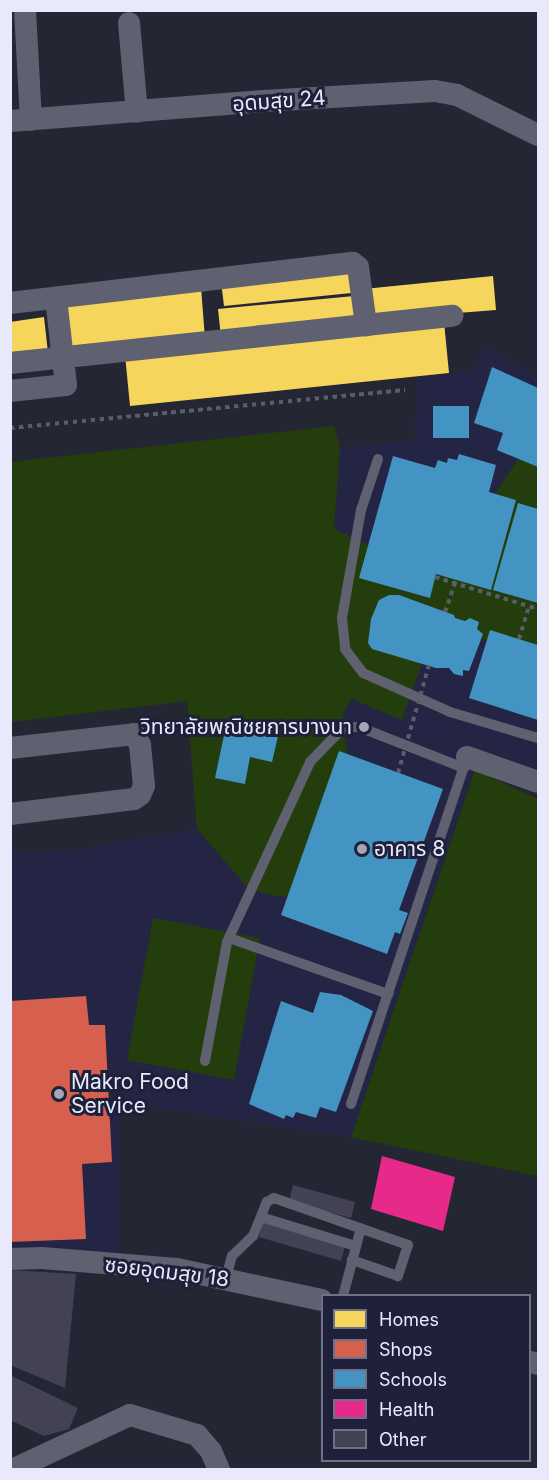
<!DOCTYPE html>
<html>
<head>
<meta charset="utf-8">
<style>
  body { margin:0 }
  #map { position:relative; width:549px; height:1480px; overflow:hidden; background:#252634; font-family:Inter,"Noto Sans Thai",sans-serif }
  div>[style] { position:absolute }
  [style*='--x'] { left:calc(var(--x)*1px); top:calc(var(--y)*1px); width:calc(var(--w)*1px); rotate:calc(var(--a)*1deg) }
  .built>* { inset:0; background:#242544 }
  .green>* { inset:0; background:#233e0c }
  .homes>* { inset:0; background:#f6d55c }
  .shops>* { inset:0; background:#d6604d }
  .schools>* { inset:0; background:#4393c3 }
  .health>* { inset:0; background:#e7298a }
  .building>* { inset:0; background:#424254 }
  .path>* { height:4px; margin-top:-2px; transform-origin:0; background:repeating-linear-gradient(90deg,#5b5c6a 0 4.5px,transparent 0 9px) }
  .service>* { height:10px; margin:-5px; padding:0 5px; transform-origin:5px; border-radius:5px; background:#606170 }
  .minor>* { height:22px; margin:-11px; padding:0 11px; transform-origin:11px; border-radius:11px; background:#606170 }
  .path-bridge>* { height:4px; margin-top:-2px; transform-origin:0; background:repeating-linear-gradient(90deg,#5b5c6a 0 4.5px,transparent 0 9px) }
  .dots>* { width:16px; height:16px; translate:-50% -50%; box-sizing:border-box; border:3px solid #1f203a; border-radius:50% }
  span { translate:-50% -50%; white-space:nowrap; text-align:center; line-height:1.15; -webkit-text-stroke:6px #1f203a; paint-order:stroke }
  .street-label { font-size:21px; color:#e8eafc }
  .poi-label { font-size:21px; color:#e8eafc }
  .right { translate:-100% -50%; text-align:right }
  .left { translate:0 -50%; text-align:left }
  .frame { position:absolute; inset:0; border:12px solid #e8eafc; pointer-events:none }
  .legend { position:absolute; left:321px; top:1294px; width:210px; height:168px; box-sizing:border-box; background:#1f203a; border:2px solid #6f7188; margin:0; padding:8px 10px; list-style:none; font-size:18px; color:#e8eafc }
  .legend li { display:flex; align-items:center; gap:12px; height:30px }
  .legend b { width:30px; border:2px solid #6f7188 }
</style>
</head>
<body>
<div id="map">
  <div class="built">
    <i style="clip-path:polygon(486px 347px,538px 377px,538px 771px,465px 746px,475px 770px,351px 1137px,120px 1102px,118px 1256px,11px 1256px,11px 854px,82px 849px,196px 829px,189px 708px,322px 697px,340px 448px,414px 440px,418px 377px,472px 372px)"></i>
  </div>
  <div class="green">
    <i style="clip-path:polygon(334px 426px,340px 448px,334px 529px,440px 577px,526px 447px,538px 451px,538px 656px,435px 625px,402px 720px,352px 699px,343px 713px,348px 764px,302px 898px,276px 896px,249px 889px,197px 829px,187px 701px,11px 722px,10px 462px)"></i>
    <i style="clip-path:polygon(475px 770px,538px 799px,538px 1176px,351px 1137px)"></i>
    <i style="clip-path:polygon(153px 918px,260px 938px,234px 1080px,127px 1060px)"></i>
  </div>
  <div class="homes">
    <i style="clip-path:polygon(349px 269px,351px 293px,224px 306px,221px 281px)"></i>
    <i style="clip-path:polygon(493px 276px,496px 310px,367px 320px,364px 289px)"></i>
    <i style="clip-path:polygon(201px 287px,205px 339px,64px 354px,60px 303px)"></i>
    <i style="clip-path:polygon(354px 296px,357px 322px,221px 337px,218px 309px)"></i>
    <i style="clip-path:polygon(44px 317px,48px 353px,10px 357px,10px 322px)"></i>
    <i style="clip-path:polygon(444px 322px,449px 373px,130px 406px,125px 355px)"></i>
  </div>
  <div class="shops">
    <i style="clip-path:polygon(86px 996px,89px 1025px,105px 1025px,112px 1162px,82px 1164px,86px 1239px,10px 1242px,10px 1001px)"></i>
  </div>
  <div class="schools">
    <i style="clip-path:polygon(492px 367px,538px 388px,538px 467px,497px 450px,503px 433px,474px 423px)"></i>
    <i style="clip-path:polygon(433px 406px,469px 406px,469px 438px,433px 438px)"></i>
    <i style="clip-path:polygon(459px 454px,496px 465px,489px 492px,516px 500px,491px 590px,436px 574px,430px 598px,359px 578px,393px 456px,435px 468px,438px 460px,447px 463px,448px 458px,457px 460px)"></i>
    <i style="clip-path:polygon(518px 503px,538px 509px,538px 603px,493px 590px)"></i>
    <i style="clip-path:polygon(389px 595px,399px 595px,454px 615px,455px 618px,465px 621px,470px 618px,479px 622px,477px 629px,483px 634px,469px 671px,463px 670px,463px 676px,454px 674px,449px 668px,436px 668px,372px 649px,368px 643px,371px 619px,379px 600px)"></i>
    <i style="clip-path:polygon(490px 630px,538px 645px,538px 720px,469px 698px)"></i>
    <i style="clip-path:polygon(227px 721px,279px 732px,272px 762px,250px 757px,245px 784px,215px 778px)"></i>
    <i style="clip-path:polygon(339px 751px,443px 789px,399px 910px,408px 913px,400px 934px,395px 932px,387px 954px,281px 915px)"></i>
    <i style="clip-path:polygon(320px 992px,341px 995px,373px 1011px,336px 1112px,320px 1107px,316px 1118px,296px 1112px,293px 1118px,286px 1115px,284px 1119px,249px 1104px,281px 1001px,313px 1013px)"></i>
  </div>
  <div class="health">
    <i style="clip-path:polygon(382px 1156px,455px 1177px,443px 1231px,371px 1209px)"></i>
  </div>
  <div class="building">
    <i style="clip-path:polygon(293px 1185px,355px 1202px,351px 1218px,289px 1201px)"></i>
    <i style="clip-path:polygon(263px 1221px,345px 1246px,341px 1261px,259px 1237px)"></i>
    <i style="clip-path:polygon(10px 1270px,76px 1274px,65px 1388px,10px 1365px)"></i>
    <i style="clip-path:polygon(10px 1375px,78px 1408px,69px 1429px,44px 1436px,10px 1420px)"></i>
  </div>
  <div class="path">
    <i style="--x:10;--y:428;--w:397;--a:-5.5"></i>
    <i style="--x:435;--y:577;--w:108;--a:17.3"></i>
    <i style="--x:445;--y:612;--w:31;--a:-71"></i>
    <i style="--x:519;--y:639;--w:34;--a:-73"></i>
  </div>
  <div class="service">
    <i style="--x:378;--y:459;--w:54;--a:108.4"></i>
    <i style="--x:361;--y:510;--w:110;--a:100"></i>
    <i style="--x:342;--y:618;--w:31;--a:84"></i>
    <i style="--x:345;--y:649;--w:30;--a:53"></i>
    <i style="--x:363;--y:673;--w:95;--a:24.1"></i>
    <i style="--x:450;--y:712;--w:92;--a:16.5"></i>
    <i style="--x:229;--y:938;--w:169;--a:19.4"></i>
    <i style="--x:205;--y:1061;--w:121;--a:-79.5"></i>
    <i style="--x:227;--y:942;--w:198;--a:-65.2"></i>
    <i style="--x:310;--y:762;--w:47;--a:-45.9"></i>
    <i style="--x:343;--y:728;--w:16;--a:-4"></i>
    <i style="--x:359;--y:727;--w:113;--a:21.3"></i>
    <i style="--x:351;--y:1104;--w:360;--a:-71.5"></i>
    <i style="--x:261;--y:1217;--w:99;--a:17"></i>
    <i style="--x:226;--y:1278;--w:23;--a:-75"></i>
    <i style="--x:232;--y:1256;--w:29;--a:-44"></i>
    <i style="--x:253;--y:1236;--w:37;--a:-68"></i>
    <i style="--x:267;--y:1202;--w:8;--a:-30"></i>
    <i style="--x:274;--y:1198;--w:142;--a:19.3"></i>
    <i style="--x:408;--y:1245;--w:33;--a:108"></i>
    <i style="--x:398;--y:1276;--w:49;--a:-160.8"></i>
    <i style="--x:343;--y:1296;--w:70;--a:-75.2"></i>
  </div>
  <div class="minor">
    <i style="--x:25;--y:10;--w:110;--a:86.9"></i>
    <i style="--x:129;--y:23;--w:89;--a:84.9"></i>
    <i style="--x:10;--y:121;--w:254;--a:-4.5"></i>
    <i style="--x:263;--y:101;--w:172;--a:-3.3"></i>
    <i style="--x:435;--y:91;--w:22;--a:10"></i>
    <i style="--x:457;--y:95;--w:90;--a:26.3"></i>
    <i style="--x:10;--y:303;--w:345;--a:-6.7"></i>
    <i style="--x:353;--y:263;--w:6;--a:39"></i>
    <i style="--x:358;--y:267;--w:59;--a:82.1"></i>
    <i style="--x:10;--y:363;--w:445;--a:-6.1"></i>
    <i style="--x:10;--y:391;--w:56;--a:-6.1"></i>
    <i style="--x:66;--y:385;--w:88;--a:-96.6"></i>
    <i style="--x:10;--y:748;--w:125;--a:-6.4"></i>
    <i style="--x:134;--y:734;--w:13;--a:61"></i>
    <i style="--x:140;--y:745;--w:41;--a:84.4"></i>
    <i style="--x:144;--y:786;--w:10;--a:114"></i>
    <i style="--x:140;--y:795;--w:7;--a:146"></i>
    <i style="--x:134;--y:799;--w:125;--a:173.1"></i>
    <i style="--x:467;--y:757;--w:75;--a:19.4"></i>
    <i style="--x:10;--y:1259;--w:32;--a:-2"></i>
    <i style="--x:42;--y:1258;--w:135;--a:4.7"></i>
    <i style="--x:177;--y:1269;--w:148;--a:12.1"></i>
    <i style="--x:530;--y:1362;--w:8;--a:14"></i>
    <i style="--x:12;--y:1470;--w:130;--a:-25"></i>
    <i style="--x:130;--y:1415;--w:70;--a:16.6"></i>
    <i style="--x:197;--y:1435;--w:21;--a:49"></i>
    <i style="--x:211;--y:1451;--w:21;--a:67"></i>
  </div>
  <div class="path-bridge">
    <i style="--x:398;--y:773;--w:112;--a:-74"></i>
  </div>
  <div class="dots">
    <i style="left:364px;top:727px;background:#a4a5b6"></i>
    <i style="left:362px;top:849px;background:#a4a5b6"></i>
    <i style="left:59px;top:1094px;background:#a4a5b6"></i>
  </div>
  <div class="street-label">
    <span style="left:279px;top:101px;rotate:-4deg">อุดมสุข 24</span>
    <span style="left:167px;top:1272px;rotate:7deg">ซอยอุดมสุข 18</span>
  </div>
  <div class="poi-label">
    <span class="right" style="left:352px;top:727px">วิทยาลัยพณิชยการบางนา</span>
    <span class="left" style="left:374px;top:849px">อาคาร 8</span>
    <span class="left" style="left:71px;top:1094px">Makro Food<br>Service</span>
  </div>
  <div class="frame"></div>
  <ul class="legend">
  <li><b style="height:16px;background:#f6d55c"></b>Homes</li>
  <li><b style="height:16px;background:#d6604d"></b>Shops</li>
  <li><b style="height:16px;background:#4393c3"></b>Schools</li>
  <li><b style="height:16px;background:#e7298a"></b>Health</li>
  <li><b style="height:16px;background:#424254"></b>Other</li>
  </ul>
</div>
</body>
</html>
